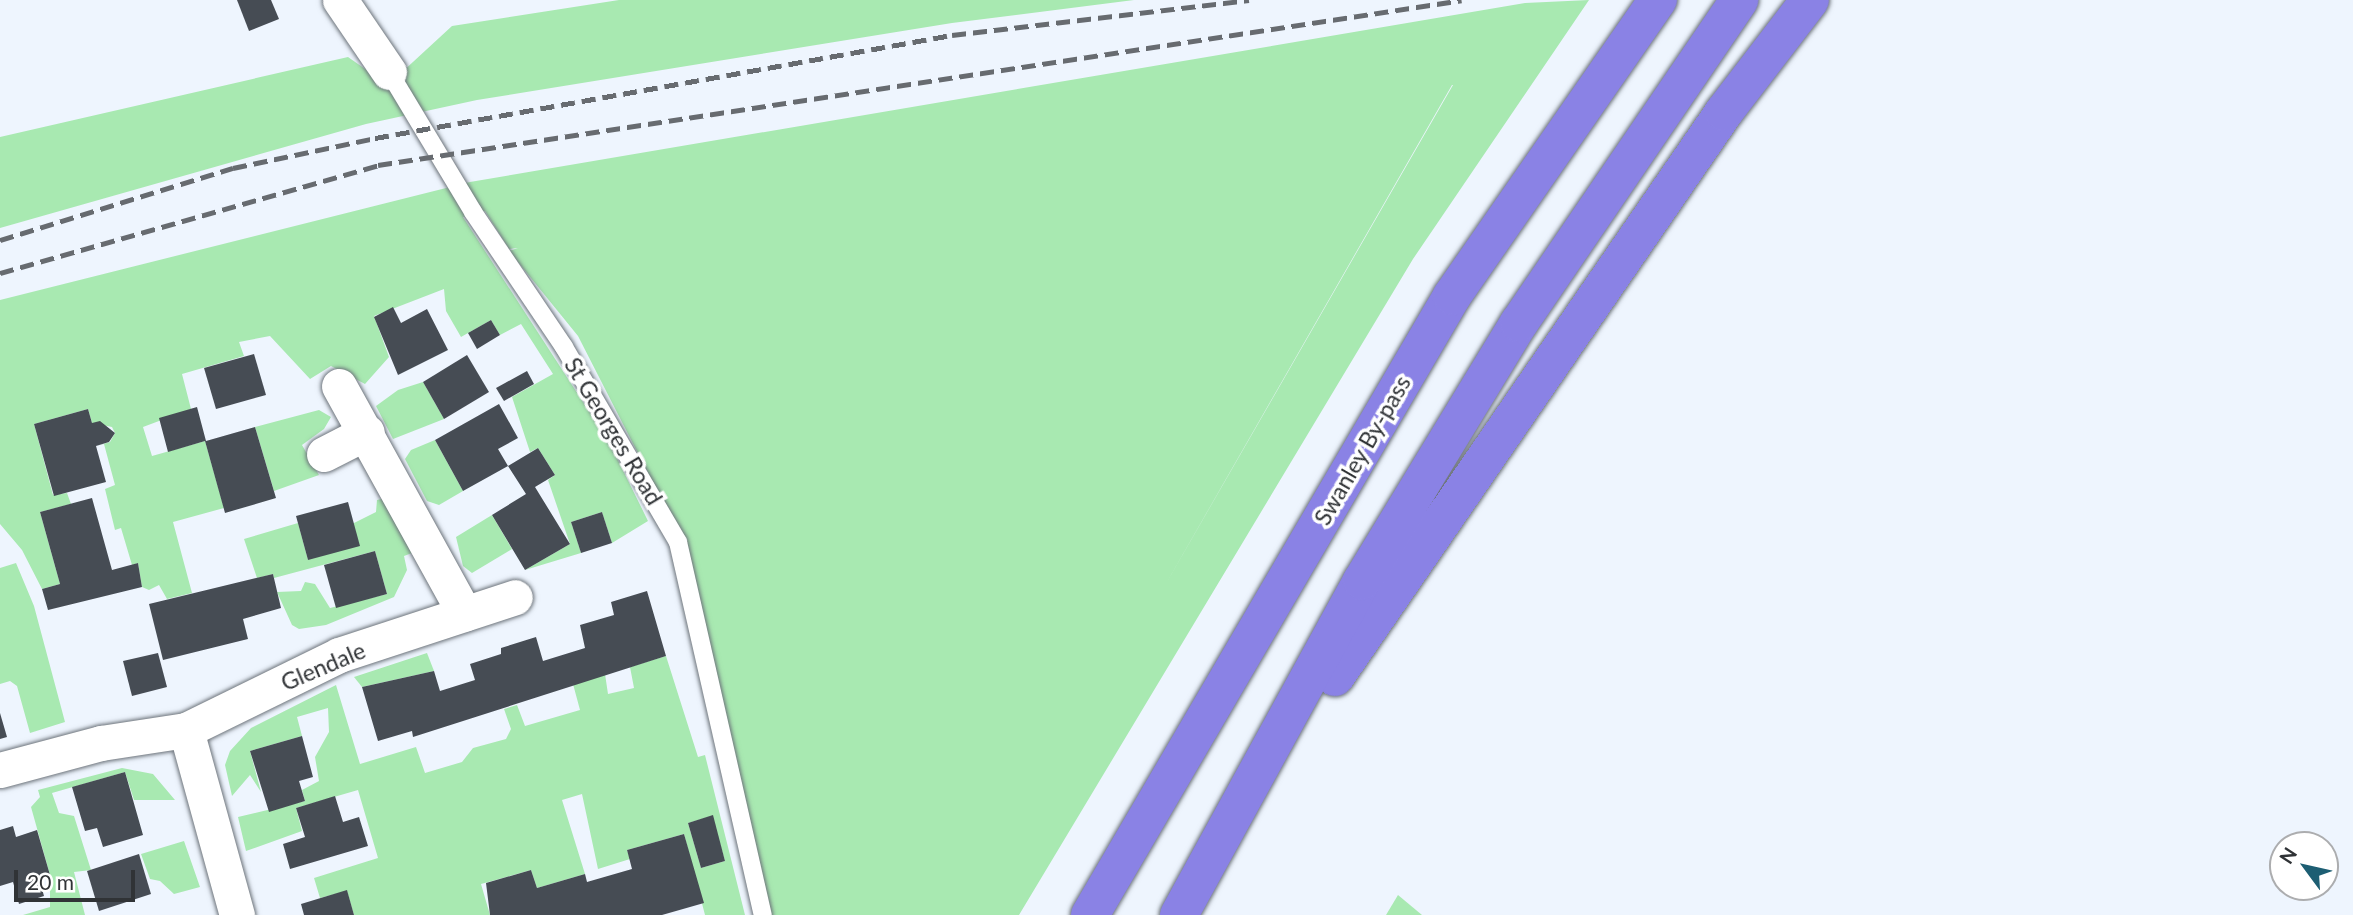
<!DOCTYPE html>
<html>
<head>
<meta charset="utf-8">
<style>
  body { margin:0 }
  #map { position:relative; width:2353px; height:915px; overflow:hidden; background:#eef5fe; font-family:Lato,sans-serif }
  div>[style] { position:absolute }
  [style*='--x'] { left:calc(var(--x)*1px); top:calc(var(--y)*1px); width:calc(var(--w)*1px); rotate:calc(var(--a)*1deg) }
  .green>* { inset:0; background:#a8e9b1 }
  .building>* { inset:0; background:#464c54 }
  .roads { filter:drop-shadow(0 0 2px #6d747b) drop-shadow(0 0 2px #6d747b) }
  .lane>* { height:18px; margin:-9px; padding:0 9px; transform-origin:9px; border-radius:9px; background:#fff }
  .street>* { height:35px; margin:-17.5px; padding:0 17.5px; transform-origin:17.5px; border-radius:17.5px; background:#fff }
  .highway>* { height:38px; margin:-19px; padding:0 19px; transform-origin:19px; border-radius:19px; background:#8a82e5 }
  .rail>* { height:5px; margin-top:-2.5px; transform-origin:0; background:repeating-linear-gradient(90deg,#676b70 0 14px,transparent 0 21px) }
  span { translate:-50% -50%; white-space:nowrap; text-align:center; line-height:1.15; -webkit-text-stroke:7px #fff; paint-order:stroke }
  .street-label { font-size:23px; color:#303336 }
  .north { position:absolute; left:2269px; top:831px; width:70px; height:70px; box-sizing:border-box; background:#fff; border:2px solid #acadaf; border-radius:50%; rotate:303deg; font-size:19px; font-weight:700; line-height:28px; text-align:center; color:#303336 }
  .north::after { content:''; display:block; margin:auto; width:24px; height:32px; background:#1d5e73; clip-path:polygon(50% 0,100% 100%,50% 72%,0 100%) }
  .scale { position:absolute; left:14px; top:870px; width:121px; height:32px; box-sizing:border-box; border:4px solid #303336; border-top:0; padding-left:9px; font-size:21px; line-height:24px; white-space:nowrap; color:#303336; -webkit-text-stroke:5px #fff; paint-order:stroke }
</style>
</head>
<body>
<div id="map">
  <div class="green">
    <i style="clip-path:polygon(619px 0,1134px 0,952px 23px,477px 100px,366px 124px,0 228px,0 137px,348px 57px,388px 85px,452px 26px)"></i>
    <i style="clip-path:polygon(evenodd,1589px 0,1413px 259px,1019px 915px,770px 915px,670px 516px,578px 336px,509px 251px,518px 248px,509px 249px,485px 211px,463px 217px,609px 442px,648px 521px,612px 543px,602px 512px,571px 522px,581px 553px,525px 570px,570px 544px,548px 480px,555px 475px,538px 448px,530px 452px,512px 397px,553px 374px,521px 324px,500px 335px,491px 320px,461px 337px,446px 311px,444px 289px,374px 316px,389px 357px,365px 384px,331px 366px,310px 379px,270px 336px,239px 342px,244px 356px,182px 374px,191px 409px,143px 427px,152px 456px,205px 441px,224px 508px,173px 522px,192px 593px,167px 599px,159px 585px,149px 590px,142px 587px,138px 563px,132px 565px,121px 528px,115px 530px,105px 489px,115px 485px,104px 444px,96px 446px,110px 442px,115px 433px,112px 427px,92px 423px,88px 409px,34px 424px,53px 495px,67px 493px,71px 504px,40px 512px,60px 584px,42px 589px,22px 550px,0 524px,0 300px,470px 182px,1525px 3px,1589px 0,1453px 85px,1160px 594px,1452px 85px,1453px 85px)"></i>
    <i style="clip-path:polygon(423px 382px,444px 419px,393px 439px,376px 406px,398px 390px)"></i>
    <i style="clip-path:polygon(319px 410px,331px 417px,324px 429px,302px 445px,319px 475px,274px 491px,255px 427px)"></i>
    <i style="clip-path:polygon(435px 440px,463px 491px,439px 505px,427px 501px,405px 459px,411px 450px)"></i>
    <i style="clip-path:polygon(386px 498px,412px 553px,404px 556px,407px 570px,394px 597px,326px 625px,299px 629px,292px 625px,277px 592px,301px 591px,305px 582px,315px 584px,330px 608px,387px 594px,375px 551px,274px 578px,273px 574px,257px 578px,244px 539px,298px 523px,308px 560px,354px 523px,376px 512px,377px 500px)"></i>
    <i style="clip-path:polygon(492px 515px,512px 549px,472px 573px,463px 566px,456px 537px)"></i>
    <i style="clip-path:polygon(16px 563px,34px 606px,65px 722px,30px 733px,17px 686px,10px 681px,0 684px,0 568px)"></i>
    <i style="clip-path:polygon(427px 653px,434px 671px,362px 687px,354px 677px)"></i>
    <i style="clip-path:polygon(evenodd,666px 656px,698px 757px,705px 755px,745px 915px,705px 915px,684px 834px,627px 850px,630px 859px,598px 869px,582px 794px,562px 800px,585px 874px,537px 888px,531px 870px,481px 884px,490px 915px,354px 915px,347px 891px,320px 898px,314px 878px,378px 858px,358px 790px,296px 808px,302px 831px,246px 851px,238px 817px,305px 801px,302px 790px,319px 781px,315px 757px,329px 732px,328px 708px,297px 717px,302px 736px,250px 751px,261px 792px,250px 775px,232px 796px,225px 765px,230px 751px,251px 728px,336px 685px,360px 764px,416px 747px,425px 773px,462px 762px,473px 748px,506px 739px,511px 729px,504px 709px,517px 705px,525px 726px,580px 710px,573px 684px,605px 674px,608px 694px,634px 688px,630px 667px,666px 656px,712px 816px,725px 861px,701px 868px,688px 823px,712px 816px)"></i>
    <i style="clip-path:polygon(122px 768px,153px 774px,175px 800px,134px 800px,125px 772px,52px 793px,59px 813px,74px 816px,91px 870px,74px 872px,85px 915px,23px 915px,50px 907px,50px 875px,31px 807px,40px 797px,38px 790px)"></i>
    <i style="clip-path:polygon(184px 841px,200px 887px,174px 894px,160px 881px,150px 879px,141px 854px)"></i>
    <i style="clip-path:polygon(1398px 895px,1422px 915px,1386px 915px)"></i>
  </div>
  <div class="building">
    <i style="clip-path:polygon(237px 0,271px 0,279px 19px,249px 31px)"></i>
    <i style="clip-path:polygon(393px 307px,401px 323px,427px 309px,448px 350px,398px 375px,374px 317px)"></i>
    <i style="clip-path:polygon(491px 320px,500px 335px,477px 349px,468px 333px)"></i>
    <i style="clip-path:polygon(254px 354px,266px 395px,216px 409px,204px 368px)"></i>
    <i style="clip-path:polygon(467px 355px,489px 392px,444px 419px,423px 382px)"></i>
    <i style="clip-path:polygon(527px 371px,534px 384px,504px 401px,496px 388px)"></i>
    <i style="clip-path:polygon(499px 404px,518px 438px,498px 449px,508px 466px,538px 448px,555px 475px,535px 487px,570px 544px,525px 570px,492px 515px,526px 494px,508px 466px,463px 491px,435px 440px)"></i>
    <i style="clip-path:polygon(197px 407px,206px 441px,255px 427px,276px 498px,225px 513px,205px 441px,168px 452px,159px 418px)"></i>
    <i style="clip-path:polygon(88px 409px,92px 423px,100px 421px,115px 433px,109px 442px,96px 446px,106px 482px,54px 496px,34px 424px)"></i>
    <i style="clip-path:polygon(92px 498px,112px 570px,138px 563px,142px 587px,48px 610px,42px 589px,60px 584px,40px 512px)"></i>
    <i style="clip-path:polygon(348px 502px,360px 546px,308px 560px,296px 516px)"></i>
    <i style="clip-path:polygon(602px 512px,612px 543px,581px 553px,571px 522px)"></i>
    <i style="clip-path:polygon(375px 551px,387px 594px,336px 608px,324px 565px)"></i>
    <i style="clip-path:polygon(273px 574px,281px 608px,243px 619px,248px 639px,163px 660px,149px 604px)"></i>
    <i style="clip-path:polygon(647px 591px,666px 656px,413px 737px,412px 731px,378px 741px,362px 687px,434px 671px,440px 691px,475px 680px,470px 664px,501px 654px,501px 648px,536px 637px,543px 661px,585px 648px,580px 625px,614px 615px,611px 602px)"></i>
    <i style="clip-path:polygon(158px 653px,167px 687px,132px 696px,123px 661px)"></i>
    <i style="clip-path:polygon(0 713px,7px 737px,0 739px)"></i>
    <i style="clip-path:polygon(302px 736px,313px 777px,299px 781px,305px 801px,269px 812px,250px 751px)"></i>
    <i style="clip-path:polygon(125px 772px,143px 835px,103px 847px,97px 828px,85px 831px,72px 787px)"></i>
    <i style="clip-path:polygon(335px 796px,343px 822px,359px 817px,368px 846px,290px 869px,283px 844px,305px 837px,296px 808px)"></i>
    <i style="clip-path:polygon(713px 815px,725px 861px,701px 868px,688px 823px)"></i>
    <i style="clip-path:polygon(13px 826px,16px 837px,37px 830px,50px 875px,39px 878px,44px 896px,19px 904px,13px 882px,0 886px,0 830px)"></i>
    <i style="clip-path:polygon(684px 834px,704px 903px,662px 915px,490px 915px,486px 883px,531px 870px,537px 888px,585px 874px,587px 882px,632px 869px,627px 850px)"></i>
    <i style="clip-path:polygon(139px 854px,151px 894px,99px 911px,87px 871px)"></i>
    <i style="clip-path:polygon(347px 890px,354px 915px,304px 915px,301px 904px)"></i>
  </div>
  <div class="roads">
    <div class="lane">
      <i style="--x:389;--y:72;--w:163;--a:59"></i>
      <i style="--x:473;--y:212;--w:163;--a:56"></i>
      <i style="--x:564;--y:347;--w:226;--a:59.7"></i>
      <i style="--x:678;--y:542;--w:383;--a:77.2"></i>
    </div>
    <div class="street">
      <i style="--x:340;--y:0;--w:87;--a:55.8"></i>
      <i style="--x:339;--y:386;--w:260;--a:61.1"></i>
      <i style="--x:324;--y:454;--w:48;--a:-27.1"></i>
      <i style="--x:186;--y:730;--w:192;--a:74.6"></i>
      <i style="--x:0;--y:770;--w:105;--a:-15"></i>
      <i style="--x:101;--y:743;--w:86;--a:-8.7"></i>
      <i style="--x:186;--y:730;--w:170;--a:-26.1"></i>
      <i style="--x:339;--y:655;--w:185;--a:-18.2"></i>
    </div>
    <div class="highway">
      <i style="--x:1335;--y:677;--w:686;--a:-55.45"></i>
      <i style="--x:1724;--y:112;--w:141;--a:-52.5"></i>
      <i style="--x:1090;--y:915;--w:717;--a:-59.68"></i>
      <i style="--x:1452;--y:296;--w:361;--a:-55.2"></i>
      <i style="--x:1179;--y:915;--w:381;--a:-61.3"></i>
      <i style="--x:1362;--y:581;--w:302;--a:-58.7"></i>
      <i style="--x:1519;--y:323;--w:391;--a:-55.7"></i>
    </div>
  </div>
  <div class="rail">
    <i style="--x:0;--y:240;--w:244;--a:-17.2"></i>
    <i style="--x:233;--y:168;--w:145;--a:-11.9"></i>
    <i style="--x:375;--y:138;--w:586;--a:-10.12"></i>
    <i style="--x:952;--y:35;--w:299;--a:-6.7"></i>
    <i style="--x:0;--y:273;--w:393;--a:-15.9"></i>
    <i style="--x:378;--y:165;--w:1096;--a:-8.65"></i>
  </div>
  <div class="street-label">
    <span style="left:614px;top:431px;rotate:59deg">St Georges Road</span>
    <span style="left:1362px;top:450px;rotate:-60deg">Swanley By-pass</span>
    <span style="left:323px;top:666px;rotate:-23deg">Glendale</span>
  </div>
  <div class="north">N</div>
  <div class="scale">20 m</div>
</div>
</body>
</html>
